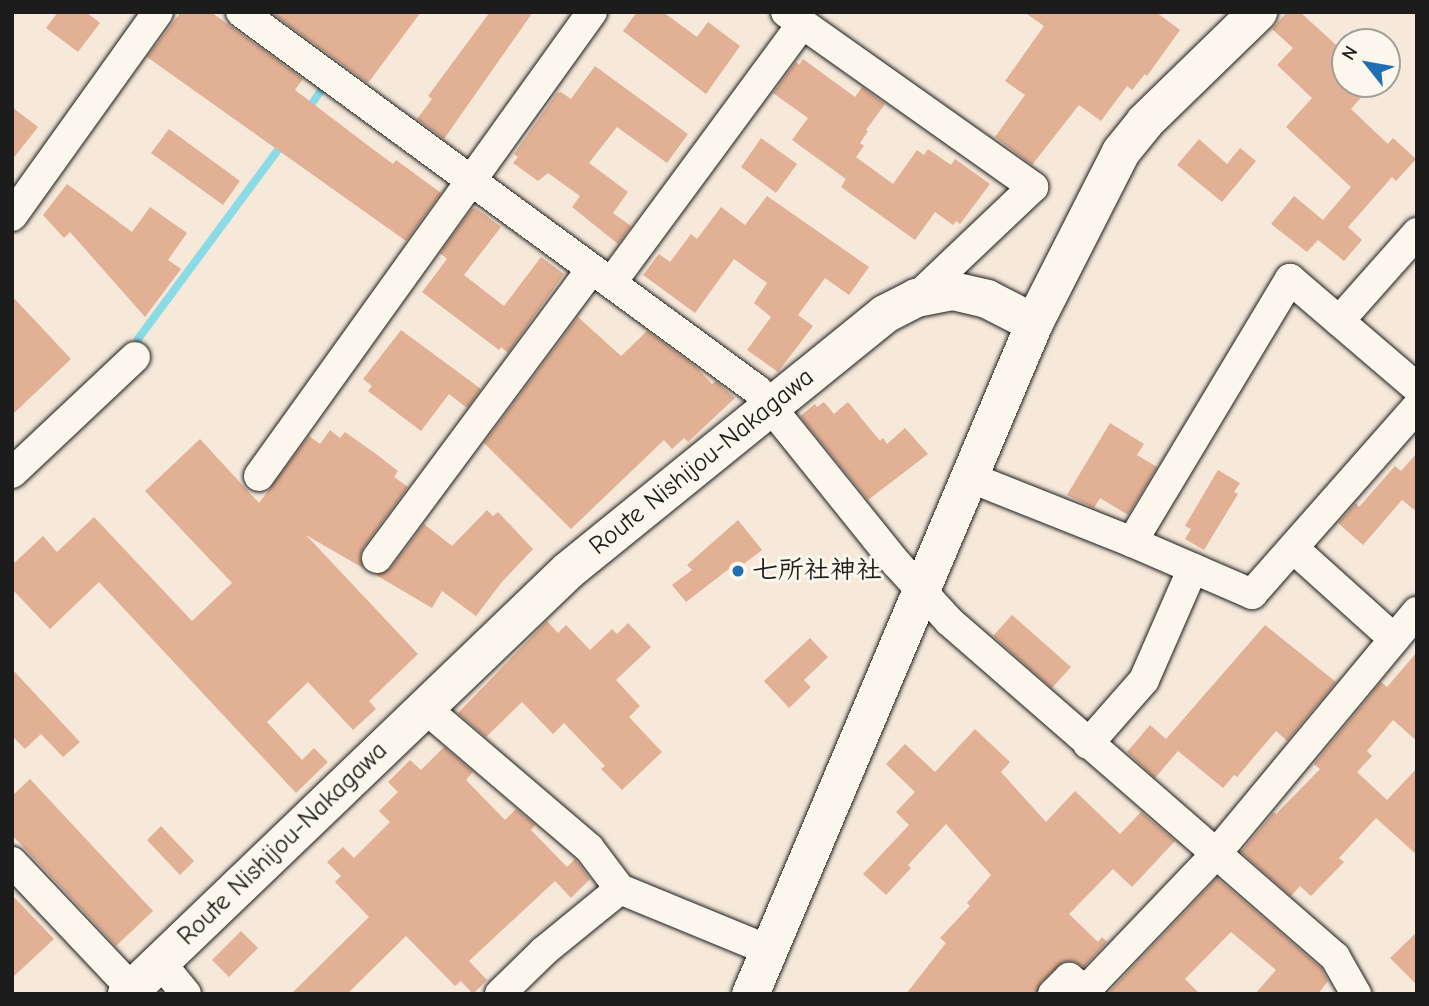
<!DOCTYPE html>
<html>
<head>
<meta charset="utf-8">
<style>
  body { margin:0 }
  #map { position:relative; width:1429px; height:1006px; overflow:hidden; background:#f6e9da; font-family:"Comic Neue","Klee One",sans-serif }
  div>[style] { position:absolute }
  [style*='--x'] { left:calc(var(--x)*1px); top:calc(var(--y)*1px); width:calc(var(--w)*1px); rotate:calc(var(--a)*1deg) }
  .stream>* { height:8px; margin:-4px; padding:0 4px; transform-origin:4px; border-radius:4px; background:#8bdbe7 }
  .building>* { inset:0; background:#e2b094 }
  .roads { filter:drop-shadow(0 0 2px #1c1c1c) drop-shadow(0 0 2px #1c1c1c) }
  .minor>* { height:30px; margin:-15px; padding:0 15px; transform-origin:15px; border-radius:15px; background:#fbf7ec }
  .tertiary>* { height:37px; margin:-18.5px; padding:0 18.5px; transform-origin:18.5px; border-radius:18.5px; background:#fbf7ec }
  .secondary>* { height:38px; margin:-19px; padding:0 19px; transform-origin:19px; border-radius:19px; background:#fbf7ec }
  .dots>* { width:19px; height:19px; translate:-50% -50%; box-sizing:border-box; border:4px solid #fbf7ec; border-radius:50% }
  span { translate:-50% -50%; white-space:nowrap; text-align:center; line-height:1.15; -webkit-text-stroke:6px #fbf7ec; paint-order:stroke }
  .street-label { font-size:26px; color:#1c1c1c }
  .poi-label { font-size:26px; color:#1c1c1c; font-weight:700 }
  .left { translate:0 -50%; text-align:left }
  .frame { position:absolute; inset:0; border:14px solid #1c1c1c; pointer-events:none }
  .north { position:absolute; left:1331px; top:28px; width:70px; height:70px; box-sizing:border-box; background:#fbf7ec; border:2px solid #a29f99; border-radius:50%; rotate:301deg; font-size:19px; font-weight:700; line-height:28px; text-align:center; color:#1c1c1c }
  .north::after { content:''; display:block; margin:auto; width:24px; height:32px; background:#1f6fb2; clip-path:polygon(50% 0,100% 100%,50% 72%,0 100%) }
</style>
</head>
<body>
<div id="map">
  <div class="stream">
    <i style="--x:306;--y:112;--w:29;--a:-55"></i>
    <i style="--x:138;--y:339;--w:245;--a:-53.5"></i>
  </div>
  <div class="building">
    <i style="clip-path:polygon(58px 12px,86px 12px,100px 23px,78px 52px,46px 28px)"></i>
    <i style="clip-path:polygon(181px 12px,211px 12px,303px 79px,295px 90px,374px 150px,393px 164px,396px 160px,441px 193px,406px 241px,147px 57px)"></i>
    <i style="clip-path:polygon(421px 12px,368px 83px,272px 13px,272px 12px)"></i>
    <i style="clip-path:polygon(490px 12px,533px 12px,444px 139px,417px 119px,432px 99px,428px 96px)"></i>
    <i style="clip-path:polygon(637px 12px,663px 12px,697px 37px,708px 22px,740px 46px,706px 94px,623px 31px)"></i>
    <i style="clip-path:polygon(1024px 12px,1156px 12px,1180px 30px,1147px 76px,1145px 74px,1132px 90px,1127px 86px,1101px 121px,1079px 105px,1032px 165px,995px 137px,1025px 95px,1005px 81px,1044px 26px)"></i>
    <i style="clip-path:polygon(1287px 12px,1300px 12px,1345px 53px,1345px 84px,1373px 84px,1351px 109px,1388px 144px,1393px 138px,1416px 159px,1396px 181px,1392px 177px,1348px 227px,1362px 240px,1344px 261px,1318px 240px,1307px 252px,1271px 224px,1294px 196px,1323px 220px,1351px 187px,1286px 127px,1312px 98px,1277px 65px,1293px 48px,1272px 29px)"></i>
    <i style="clip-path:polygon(803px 59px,855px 97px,862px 87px,885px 104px,866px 130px,868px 131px,860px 143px,864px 146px,856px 157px,893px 184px,917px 150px,924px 155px,928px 149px,951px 165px,955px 159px,990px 184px,960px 224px,956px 221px,953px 225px,935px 212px,915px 240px,841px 187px,846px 179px,792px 140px,808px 118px,773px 93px,796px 62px,799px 65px)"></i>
    <i style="clip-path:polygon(595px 66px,688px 134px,667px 163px,617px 127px,589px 163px,628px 192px,613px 213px,631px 226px,618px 244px,572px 207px,580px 196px,548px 173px,538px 181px,513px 163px,518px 157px,514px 154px,557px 93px,561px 92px,571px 99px)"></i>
    <i style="clip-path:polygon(12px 107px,38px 127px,12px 160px)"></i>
    <i style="clip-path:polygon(169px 129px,240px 181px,223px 205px,151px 153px)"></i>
    <i style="clip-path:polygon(761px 138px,797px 164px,776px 193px,741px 167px)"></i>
    <i style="clip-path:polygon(1199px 139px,1227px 164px,1240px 148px,1256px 161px,1222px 202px,1177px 165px)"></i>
    <i style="clip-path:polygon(67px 184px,132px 232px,150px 207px,187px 233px,168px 260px,181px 269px,145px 317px,70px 232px,64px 238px,43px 215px)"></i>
    <i style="clip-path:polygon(767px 196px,869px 267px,849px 295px,825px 278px,798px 315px,813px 326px,778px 372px,747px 350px,771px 317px,754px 303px,767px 283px,734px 259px,695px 313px,643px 275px,659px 254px,670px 262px,691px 234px,697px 239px,721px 207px,745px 225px)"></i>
    <i style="clip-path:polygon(476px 208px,501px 227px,464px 275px,504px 306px,541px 257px,564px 274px,508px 353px,501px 347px,499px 350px,422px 292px,447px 259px,440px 253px,472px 209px)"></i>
    <i style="clip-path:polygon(12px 296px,71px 359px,12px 415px)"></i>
    <i style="clip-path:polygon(578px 317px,621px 356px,647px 331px,696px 367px,712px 384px,716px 381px,735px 398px,688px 442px,684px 438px,672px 449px,664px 440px,571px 529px,484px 443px)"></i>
    <i style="clip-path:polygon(401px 330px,481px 389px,467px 408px,449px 394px,421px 431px,368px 391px,372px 386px,363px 379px)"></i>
    <i style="clip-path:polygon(824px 402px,834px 414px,848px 402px,880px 441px,883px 438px,887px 444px,905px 428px,928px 454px,868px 500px,800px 416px,815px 404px,817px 407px)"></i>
    <i style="clip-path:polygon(1110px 423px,1144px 444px,1137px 455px,1157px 467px,1128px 515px,1100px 498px,1094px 508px,1067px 495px)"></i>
    <i style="clip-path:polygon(330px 430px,340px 438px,345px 432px,376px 454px,398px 471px,394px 477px,408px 487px,363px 548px,360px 557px,363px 568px,306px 535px,418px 654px,369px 701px,376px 709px,353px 730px,308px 682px,267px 722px,302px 760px,314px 748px,328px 762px,296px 793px,99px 582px,50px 629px,12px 589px,12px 565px,43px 536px,57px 552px,94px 517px,192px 621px,232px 583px,145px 491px,200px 439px,259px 503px,309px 436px,320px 444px)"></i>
    <i style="clip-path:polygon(1417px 453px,1417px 512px,1402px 500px,1363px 545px,1338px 523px,1356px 503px,1359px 507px,1395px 466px,1401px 471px)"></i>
    <i style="clip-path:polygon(1218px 470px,1240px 483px,1234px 492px,1238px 494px,1204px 550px,1185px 539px,1191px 529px,1185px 526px)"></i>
    <i style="clip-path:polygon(487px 510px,493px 516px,498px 512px,533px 549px,501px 583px,476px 616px,442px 591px,432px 608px,376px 575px,391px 568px,424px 524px,452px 546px)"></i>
    <i style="clip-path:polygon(738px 520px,762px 550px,737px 569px,734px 565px,686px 602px,672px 585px,692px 570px,687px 565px)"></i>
    <i style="clip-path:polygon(1012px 615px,1071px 667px,1052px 688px,993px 636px)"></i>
    <i style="clip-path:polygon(547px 621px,558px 633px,566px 625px,590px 650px,612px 629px,617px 634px,628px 623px,651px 647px,616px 680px,640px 706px,629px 717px,662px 752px,622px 790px,601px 769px,605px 766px,564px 723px,553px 734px,522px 702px,486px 737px,458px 713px)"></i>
    <i style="clip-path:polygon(1265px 625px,1336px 682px,1287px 741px,1276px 731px,1237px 777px,1234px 775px,1223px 788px,1178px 751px,1155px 778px,1127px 752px,1150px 725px,1166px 739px)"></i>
    <i style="clip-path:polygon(810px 638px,828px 657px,804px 680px,811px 687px,789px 708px,764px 681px)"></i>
    <i style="clip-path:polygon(1417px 652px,1417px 741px,1393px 720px,1367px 751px,1372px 756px,1357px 772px,1387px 800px,1417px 768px,1417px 855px,1376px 818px,1339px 858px,1344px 862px,1311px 896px,1300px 886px,1291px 896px,1241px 852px,1274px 812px,1276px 814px,1320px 769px,1314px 764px,1381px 682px,1387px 687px)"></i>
    <i style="clip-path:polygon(12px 669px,80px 742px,63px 757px,41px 734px,25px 749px,12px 736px)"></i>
    <i style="clip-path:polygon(975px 729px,1010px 762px,1001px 772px,1046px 822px,1075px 791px,1120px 834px,1141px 812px,1175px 841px,1132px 887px,1113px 869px,1069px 914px,1098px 942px,1102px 937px,1107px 942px,1084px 967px,1073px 961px,1063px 962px,1041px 982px,1036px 994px,906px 994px,946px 943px,940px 938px,970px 906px,967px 903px,991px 875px,946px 824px,908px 865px,911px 868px,886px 895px,863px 874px,909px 825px,896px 812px,915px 792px,886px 764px,905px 744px,935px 772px)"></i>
    <i style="clip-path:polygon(444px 747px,473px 772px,466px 780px,505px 820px,516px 809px,535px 825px,531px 830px,567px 867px,575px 859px,590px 879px,571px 898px,555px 881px,469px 961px,487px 980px,473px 994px,461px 981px,455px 986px,406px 936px,347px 994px,291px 994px,369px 917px,335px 882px,341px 876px,327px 862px,343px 847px,354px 858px,390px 822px,379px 811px,398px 792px,388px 782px,410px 760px,421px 770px)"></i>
    <i style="clip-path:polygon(30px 779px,153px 911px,116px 946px,12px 835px,12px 796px)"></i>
    <i style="clip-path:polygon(161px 826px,194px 861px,180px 875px,147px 840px)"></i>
    <i style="clip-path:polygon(1217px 878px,1321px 968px,1328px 981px,1318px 994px,1255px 994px,1276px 970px,1231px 932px,1185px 979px,1200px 994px,1107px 994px)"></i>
    <i style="clip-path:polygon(12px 895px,54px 939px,12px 978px)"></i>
    <i style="clip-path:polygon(241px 931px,258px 948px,229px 977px,212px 960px)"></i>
    <i style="clip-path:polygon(1417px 932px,1417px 985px,1390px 958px)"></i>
  </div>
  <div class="roads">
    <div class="minor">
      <i style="--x:241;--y:12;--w:640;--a:36.22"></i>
      <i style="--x:757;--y:390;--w:223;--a:51.2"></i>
      <i style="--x:897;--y:564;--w:77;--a:47.6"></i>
      <i style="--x:949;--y:621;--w:512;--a:41.04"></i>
      <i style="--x:1335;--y:957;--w:43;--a:60.4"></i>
      <i style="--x:786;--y:12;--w:303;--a:35.3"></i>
      <i style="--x:1033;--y:187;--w:161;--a:136.5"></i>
      <i style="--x:12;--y:216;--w:251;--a:-54.4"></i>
      <i style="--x:611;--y:283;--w:322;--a:-53.6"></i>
      <i style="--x:1339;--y:321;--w:118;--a:-48.4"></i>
      <i style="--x:12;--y:473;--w:169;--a:-43.3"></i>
      <i style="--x:259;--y:476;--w:571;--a:-54.33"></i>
      <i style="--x:969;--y:477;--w:175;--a:21.7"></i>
      <i style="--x:1132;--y:542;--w:131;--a:23.4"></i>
      <i style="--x:1252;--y:594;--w:249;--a:-48.6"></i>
      <i style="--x:1132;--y:542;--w:307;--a:-59"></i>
      <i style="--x:1290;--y:279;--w:167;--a:40.6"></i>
      <i style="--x:1293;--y:548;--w:136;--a:42"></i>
      <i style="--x:377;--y:558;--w:360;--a:-53.4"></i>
      <i style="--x:425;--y:708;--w:216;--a:40.5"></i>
      <i style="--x:589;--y:848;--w:51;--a:52.9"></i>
      <i style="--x:620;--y:889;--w:160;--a:22.4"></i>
      <i style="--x:1088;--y:744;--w:85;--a:-48.8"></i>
      <i style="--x:1144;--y:680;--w:122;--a:-66.4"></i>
      <i style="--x:12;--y:862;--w:175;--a:46.6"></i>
      <i style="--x:160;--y:962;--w:41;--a:50.9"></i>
      <i style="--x:1086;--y:990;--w:187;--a:-46.3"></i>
      <i style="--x:1215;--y:855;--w:316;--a:-50.3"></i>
      <i style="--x:500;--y:994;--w:62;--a:-44.3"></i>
      <i style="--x:544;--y:951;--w:98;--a:-39.2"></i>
      <i style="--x:1053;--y:994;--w:23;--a:-45"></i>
      <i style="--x:1069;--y:978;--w:26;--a:37"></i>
    </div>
    <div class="tertiary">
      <i style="--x:750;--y:994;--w:729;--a:-67.06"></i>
    </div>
    <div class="secondary">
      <i style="--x:127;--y:994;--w:612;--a:-43.81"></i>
      <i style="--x:569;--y:570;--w:407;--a:-39"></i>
      <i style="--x:885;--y:314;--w:35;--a:-27"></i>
      <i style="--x:916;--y:298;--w:38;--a:-11"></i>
      <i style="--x:953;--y:291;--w:35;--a:13"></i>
      <i style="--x:987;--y:299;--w:53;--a:27.1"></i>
      <i style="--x:1034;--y:323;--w:192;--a:-63"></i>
      <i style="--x:1121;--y:152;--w:38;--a:-51"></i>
      <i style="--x:1145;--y:122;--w:158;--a:-44.2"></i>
    </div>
  </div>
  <div class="dots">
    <i style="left:738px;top:571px;background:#1f6fb2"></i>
  </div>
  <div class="street-label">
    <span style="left:702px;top:462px;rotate:-39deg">Route Nishijou-Nakagawa</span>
    <span style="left:283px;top:844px;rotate:-44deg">Route Nishijou-Nakagawa</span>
  </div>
  <div class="poi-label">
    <span class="left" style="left:752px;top:571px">七所社神社</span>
  </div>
  <div class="frame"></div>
  <div class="north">N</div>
</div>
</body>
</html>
